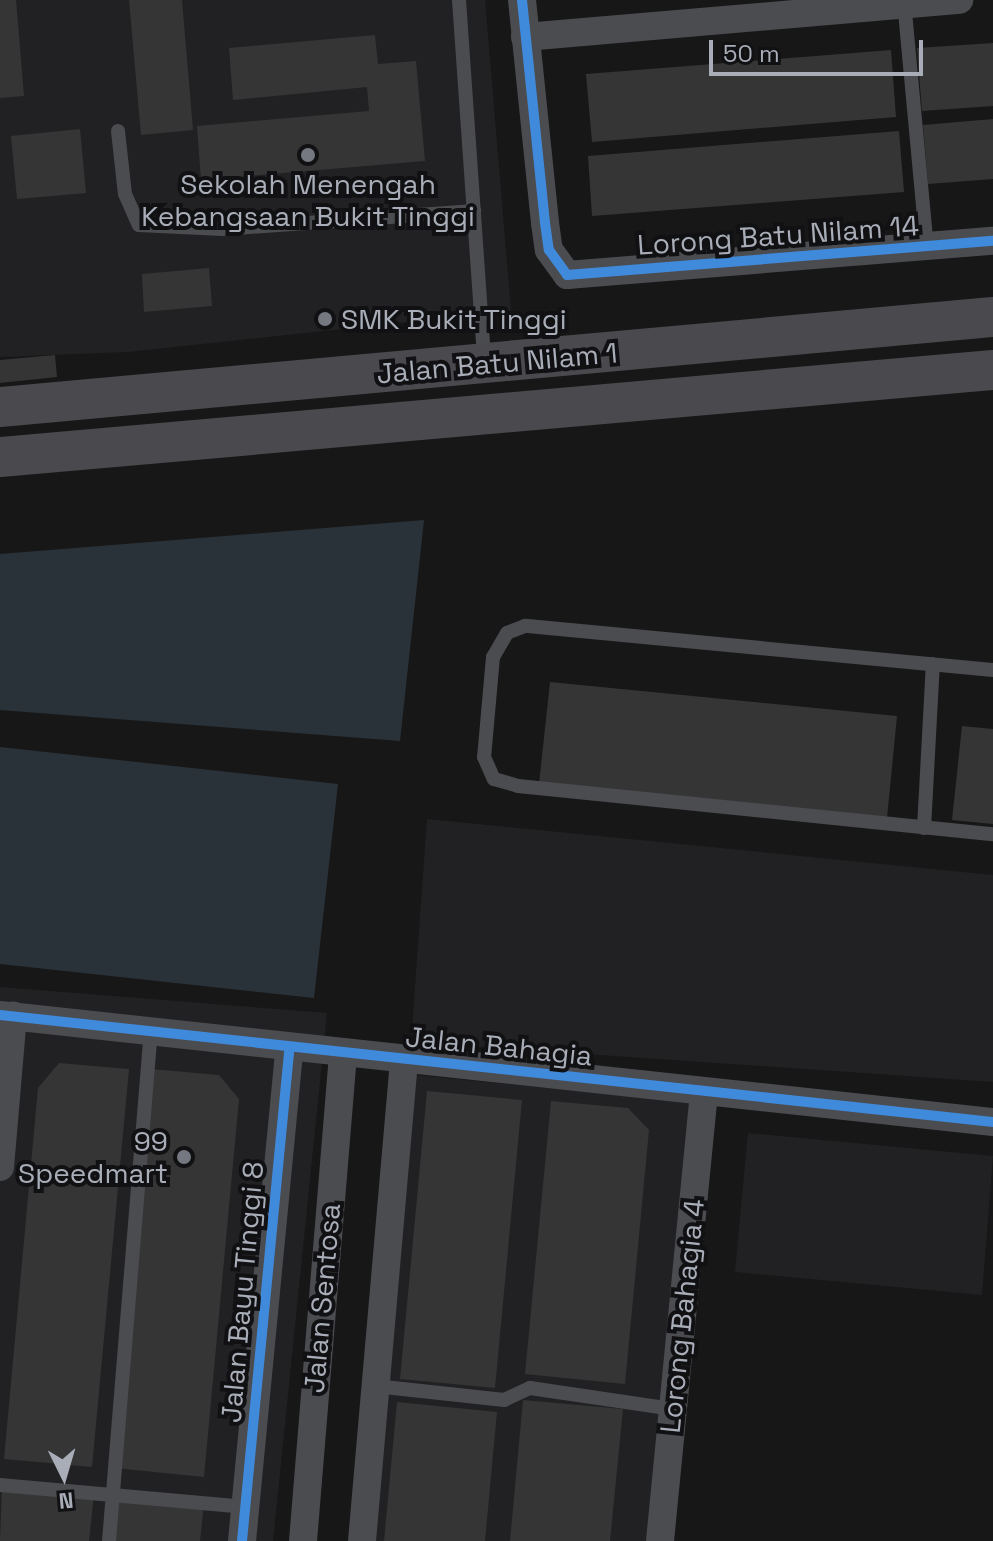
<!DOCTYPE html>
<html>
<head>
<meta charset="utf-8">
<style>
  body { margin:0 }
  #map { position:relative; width:993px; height:1541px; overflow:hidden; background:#171717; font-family:"Space Grotesk",sans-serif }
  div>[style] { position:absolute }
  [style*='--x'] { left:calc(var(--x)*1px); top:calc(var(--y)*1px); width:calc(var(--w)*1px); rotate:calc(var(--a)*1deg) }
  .built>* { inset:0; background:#212123 }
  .water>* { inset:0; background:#2a3239 }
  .building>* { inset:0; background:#353536 }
  .lane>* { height:14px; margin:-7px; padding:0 7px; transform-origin:7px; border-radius:7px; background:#4b4c50 }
  .street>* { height:28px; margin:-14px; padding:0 14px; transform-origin:14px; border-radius:14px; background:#4b4c50 }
  .secondary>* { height:40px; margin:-20px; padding:0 20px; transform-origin:20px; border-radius:20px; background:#4a4a4e }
  .cycleway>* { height:10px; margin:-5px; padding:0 5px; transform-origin:5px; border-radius:5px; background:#408adc }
  .dots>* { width:22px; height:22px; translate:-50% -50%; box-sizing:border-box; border:4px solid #111113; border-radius:50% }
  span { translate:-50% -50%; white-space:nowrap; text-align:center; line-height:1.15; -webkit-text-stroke:8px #111113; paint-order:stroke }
  .poi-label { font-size:28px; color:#a8adb8 }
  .left { translate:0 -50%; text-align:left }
  .right { translate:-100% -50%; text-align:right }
  .street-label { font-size:28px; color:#a8adb8 }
  .north { position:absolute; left:24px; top:1437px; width:80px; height:80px; -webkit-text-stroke:6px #111113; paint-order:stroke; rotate:175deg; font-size:22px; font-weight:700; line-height:32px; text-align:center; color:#a8adb8 }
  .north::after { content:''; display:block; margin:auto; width:28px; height:36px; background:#a8adb8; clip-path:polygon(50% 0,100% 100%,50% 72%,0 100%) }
  .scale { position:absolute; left:709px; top:40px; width:214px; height:36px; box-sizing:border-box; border:4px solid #a8adb8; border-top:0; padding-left:10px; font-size:24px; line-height:28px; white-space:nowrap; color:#a8adb8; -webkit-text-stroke:6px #111113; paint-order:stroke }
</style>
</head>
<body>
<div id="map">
  <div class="built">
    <i style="clip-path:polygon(0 0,485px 0,511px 311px,128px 352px,0 357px)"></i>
    <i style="clip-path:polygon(427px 819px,993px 875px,993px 1082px,411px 1042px)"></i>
    <i style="clip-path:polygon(0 987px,327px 1013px,273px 1541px,0 1541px)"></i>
    <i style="clip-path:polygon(415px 1075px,691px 1102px,648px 1541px,375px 1541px)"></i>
    <i style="clip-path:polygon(748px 1133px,993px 1156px,982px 1295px,735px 1272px)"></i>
  </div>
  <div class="water">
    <i style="clip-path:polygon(424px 520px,400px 741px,0 710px,0 554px)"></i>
    <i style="clip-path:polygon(0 747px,338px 784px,314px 998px,0 964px)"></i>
  </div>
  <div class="building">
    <i style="clip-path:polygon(0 0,16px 0,24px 96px,0 98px)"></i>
    <i style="clip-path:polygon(129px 0,182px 0,193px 130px,141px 135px)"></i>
    <i style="clip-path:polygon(375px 35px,378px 64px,416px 61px,425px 161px,201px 180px,197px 126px,369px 111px,367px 87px,233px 100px,229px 48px)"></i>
    <i style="clip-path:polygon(993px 43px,993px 106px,922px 111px,917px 48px)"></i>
    <i style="clip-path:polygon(891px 50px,896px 117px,592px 142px,586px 74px)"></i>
    <i style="clip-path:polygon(993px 119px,993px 179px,928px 184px,923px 125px)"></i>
    <i style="clip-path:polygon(80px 129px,86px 193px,17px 199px,11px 136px)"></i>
    <i style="clip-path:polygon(899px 131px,904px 192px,592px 216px,588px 156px)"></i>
    <i style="clip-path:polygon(209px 268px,212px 306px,144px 312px,142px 274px)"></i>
    <i style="clip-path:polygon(55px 355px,57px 377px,0 383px,0 360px)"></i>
    <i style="clip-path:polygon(550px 682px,897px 716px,887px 818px,539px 784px)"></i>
    <i style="clip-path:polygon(962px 726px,993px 729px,993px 824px,952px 820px)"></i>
    <i style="clip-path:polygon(59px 1063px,129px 1069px,92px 1467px,4px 1459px,38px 1088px)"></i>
    <i style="clip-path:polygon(151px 1069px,219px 1075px,239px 1099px,204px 1477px,114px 1468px)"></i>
    <i style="clip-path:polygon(427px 1091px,522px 1100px,495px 1388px,400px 1379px)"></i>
    <i style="clip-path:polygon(551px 1101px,628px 1108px,649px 1130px,625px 1384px,525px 1374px)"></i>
    <i style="clip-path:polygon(523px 1400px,623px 1409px,610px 1541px,510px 1541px)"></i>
    <i style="clip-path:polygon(397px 1402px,497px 1412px,485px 1541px,384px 1541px)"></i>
    <i style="clip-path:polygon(2px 1486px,94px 1494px,89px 1541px,0 1541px)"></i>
    <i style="clip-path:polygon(114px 1495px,204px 1503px,200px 1541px,110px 1541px)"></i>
  </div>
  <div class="lane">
    <i style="--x:459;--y:0;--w:361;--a:86"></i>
    <i style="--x:904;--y:1;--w:247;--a:84.7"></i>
    <i style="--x:118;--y:131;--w:63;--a:83.7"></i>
    <i style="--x:125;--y:194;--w:34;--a:66"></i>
    <i style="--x:139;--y:225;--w:83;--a:2.8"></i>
    <i style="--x:222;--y:229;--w:253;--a:-4.1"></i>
    <i style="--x:993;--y:670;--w:470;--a:-174.6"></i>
    <i style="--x:525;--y:626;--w:19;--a:159"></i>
    <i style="--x:507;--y:633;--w:28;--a:120"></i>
    <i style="--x:493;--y:657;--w:100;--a:95.1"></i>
    <i style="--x:484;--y:757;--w:24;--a:66"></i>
    <i style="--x:494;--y:779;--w:25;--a:16"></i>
    <i style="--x:518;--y:786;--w:477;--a:5.8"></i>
    <i style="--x:924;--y:828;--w:164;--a:-86.9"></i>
    <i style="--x:375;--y:1386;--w:130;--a:6.2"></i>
    <i style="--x:504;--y:1400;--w:29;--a:-25"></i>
    <i style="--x:530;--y:1388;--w:145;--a:8.4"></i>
    <i style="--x:0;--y:1485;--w:247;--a:5.1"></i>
    <i style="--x:109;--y:1541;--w:514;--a:-85.31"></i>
  </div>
  <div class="street">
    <i style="--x:522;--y:0;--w:224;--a:84.1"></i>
    <i style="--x:545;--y:223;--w:27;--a:82"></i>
    <i style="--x:549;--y:250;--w:31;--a:54"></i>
    <i style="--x:567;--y:275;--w:427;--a:-4.6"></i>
    <i style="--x:525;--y:37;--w:436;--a:-4.9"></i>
    <i style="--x:0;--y:1015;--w:999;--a:6.15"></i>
    <i style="--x:0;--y:1167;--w:152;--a:-85.1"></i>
    <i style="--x:242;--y:1541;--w:496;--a:-84.5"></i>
    <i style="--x:303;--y:1541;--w:488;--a:-85.3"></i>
    <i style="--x:362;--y:1541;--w:483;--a:-85"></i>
    <i style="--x:660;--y:1541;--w:451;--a:-84.4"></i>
  </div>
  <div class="secondary">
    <i style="--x:0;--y:407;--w:997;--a:-5.18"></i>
    <i style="--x:0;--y:457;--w:997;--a:-5.01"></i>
  </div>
  <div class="cycleway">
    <i style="--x:522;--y:0;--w:224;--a:84.1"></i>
    <i style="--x:545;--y:223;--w:27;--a:82"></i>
    <i style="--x:549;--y:250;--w:31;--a:54"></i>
    <i style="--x:567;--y:275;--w:427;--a:-4.6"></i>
    <i style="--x:0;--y:1015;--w:999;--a:6.15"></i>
    <i style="--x:242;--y:1541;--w:496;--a:-84.5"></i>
  </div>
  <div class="dots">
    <i style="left:308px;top:155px;background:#757880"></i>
    <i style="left:325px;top:319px;background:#757880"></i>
    <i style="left:184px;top:1157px;background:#757880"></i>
  </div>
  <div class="poi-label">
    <span style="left:308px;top:200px">Sekolah Menengah<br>Kebangsaan Bukit Tinggi</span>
    <span class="left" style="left:341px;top:319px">SMK Bukit Tinggi</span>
    <span class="right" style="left:168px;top:1157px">99<br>Speedmart</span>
  </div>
  <div class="street-label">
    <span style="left:778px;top:235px;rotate:-4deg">Lorong Batu Nilam 14</span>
    <span style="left:497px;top:363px;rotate:-5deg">Jalan Batu Nilam 1</span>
    <span style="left:499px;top:1046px;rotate:6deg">Jalan Bahagia</span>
    <span style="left:242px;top:1292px;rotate:-85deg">Jalan Bayu Tinggi 8</span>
    <span style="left:322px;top:1298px;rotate:-85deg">Jalan Sentosa</span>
    <span style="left:682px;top:1316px;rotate:-84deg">Lorong Bahagia 4</span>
  </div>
  <div class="north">N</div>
  <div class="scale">50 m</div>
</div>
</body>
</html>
